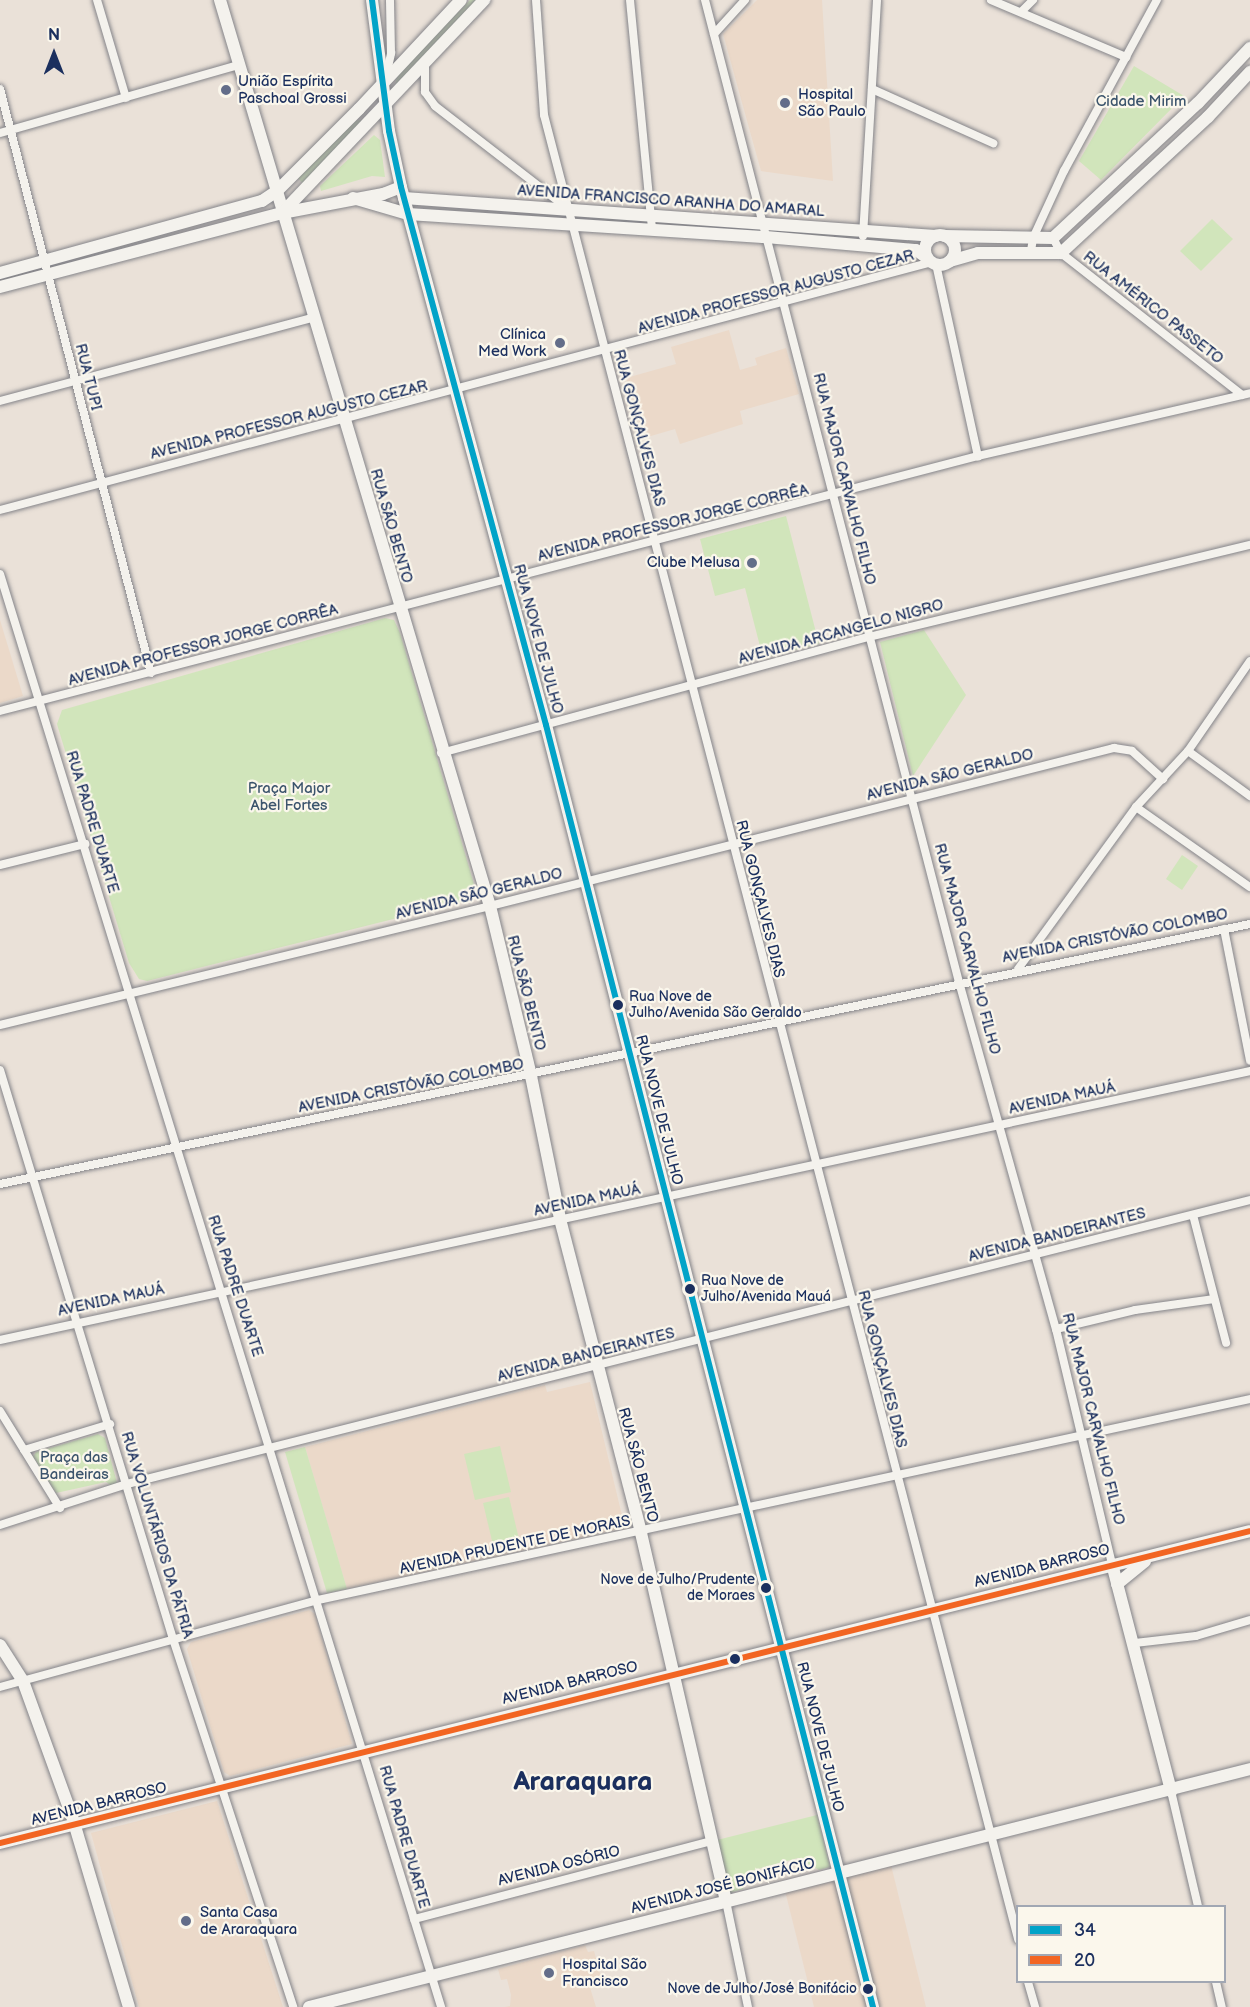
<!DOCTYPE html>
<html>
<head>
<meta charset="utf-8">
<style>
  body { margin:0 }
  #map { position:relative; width:1250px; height:2007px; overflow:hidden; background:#eae1d8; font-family:"Balsamiq Sans",sans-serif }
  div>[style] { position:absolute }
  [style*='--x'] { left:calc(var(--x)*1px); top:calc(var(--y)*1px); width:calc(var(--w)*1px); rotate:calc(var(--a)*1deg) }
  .built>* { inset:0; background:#ebd9c9 }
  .green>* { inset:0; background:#d1e5bb }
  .roads { filter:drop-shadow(0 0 2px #848489) drop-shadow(0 0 2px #848489) }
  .street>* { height:8px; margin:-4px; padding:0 4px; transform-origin:4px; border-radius:4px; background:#f4f2ed }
  .secondary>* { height:12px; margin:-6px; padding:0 6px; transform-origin:6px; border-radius:6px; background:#f4f2ed }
  .secondary>.ring { margin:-6px; padding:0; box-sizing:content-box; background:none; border:12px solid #f4f2ed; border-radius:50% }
  .bus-1>* { height:6px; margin:-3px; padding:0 3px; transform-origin:3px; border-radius:3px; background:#01a3c8 }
  .bus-2>* { height:6px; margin:-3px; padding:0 3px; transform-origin:3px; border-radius:3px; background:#f26522 }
  .dots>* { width:16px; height:16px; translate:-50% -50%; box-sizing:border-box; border:3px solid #fbf7ec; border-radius:50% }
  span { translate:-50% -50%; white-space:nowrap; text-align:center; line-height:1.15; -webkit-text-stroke:4.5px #fbf7ec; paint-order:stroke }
  .bus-label { font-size:14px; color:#1b2f5e }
  .left { translate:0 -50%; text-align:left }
  .right { translate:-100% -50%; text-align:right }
  .poi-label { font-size:15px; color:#1b2f5e }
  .park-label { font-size:15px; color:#3b546c }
  .street-label { font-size:15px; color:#1b2f5e }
  .town-label { font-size:27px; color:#1b2f5e; font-weight:700 }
  .legend { position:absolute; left:1016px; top:1905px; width:210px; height:78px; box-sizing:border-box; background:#fbf7ec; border:2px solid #a1a7b3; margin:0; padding:8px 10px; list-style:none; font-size:18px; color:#1b2f5e }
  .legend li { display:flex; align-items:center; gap:12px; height:30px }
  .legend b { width:30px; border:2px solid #a1a7b3 }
  .north { position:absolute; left:24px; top:24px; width:60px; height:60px; -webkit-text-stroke:4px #fbf7ec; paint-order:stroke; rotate:0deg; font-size:16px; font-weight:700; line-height:24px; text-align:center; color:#1b2f5e }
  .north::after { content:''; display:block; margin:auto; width:21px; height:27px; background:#1b2f5e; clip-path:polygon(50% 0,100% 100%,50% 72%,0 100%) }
</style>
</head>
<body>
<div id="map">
  <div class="built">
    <i style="clip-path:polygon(757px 0,822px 0,833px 181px,761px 171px,723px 34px)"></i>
    <i style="clip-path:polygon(729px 330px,740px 370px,757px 365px,755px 358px,786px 348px,799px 394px,740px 411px,743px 424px,680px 444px,675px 429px,644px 438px,626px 378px,676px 364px,671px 347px)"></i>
    <i style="clip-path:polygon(0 620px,23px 696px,0 703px)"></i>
    <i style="clip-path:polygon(590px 1382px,625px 1528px,347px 1589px,305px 1447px,545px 1385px,547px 1392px)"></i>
    <i style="clip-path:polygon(309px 1610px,315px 1614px,352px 1744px,230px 1776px,224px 1772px,187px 1649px,191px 1642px)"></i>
    <i style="clip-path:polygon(217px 1801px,283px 2007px,139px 2007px,91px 1833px)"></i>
    <i style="clip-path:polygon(891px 1865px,926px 2007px,814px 2007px,785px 1891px)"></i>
    <i style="clip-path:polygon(585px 1945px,588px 1952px,594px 1951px,601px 1977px,588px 1981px,596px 2007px,505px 2007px,510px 2006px,511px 1995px,507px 1979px,501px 1980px,498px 1969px)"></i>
  </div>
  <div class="green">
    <i style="clip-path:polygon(470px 0,481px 0,395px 87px,397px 75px)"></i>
    <i style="clip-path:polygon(1134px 66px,1184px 96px,1101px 180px,1079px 161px)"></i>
    <i style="clip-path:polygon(361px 120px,364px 123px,304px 185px,298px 178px,353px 121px)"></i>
    <i style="clip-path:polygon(374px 135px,380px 140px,385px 177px,372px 176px,321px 191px,320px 186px)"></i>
    <i style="clip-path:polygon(1212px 219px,1233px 239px,1201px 271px,1180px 251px)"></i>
    <i style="clip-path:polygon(786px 516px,819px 644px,763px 658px,745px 588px,715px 596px,700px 539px)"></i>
    <i style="clip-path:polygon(385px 618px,394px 620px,400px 633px,474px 884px,473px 899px,147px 981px,139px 979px,129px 963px,57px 724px,62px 710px)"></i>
    <i style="clip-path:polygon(924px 630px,966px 695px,913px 776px,880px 642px)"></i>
    <i style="clip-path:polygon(1182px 855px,1198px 866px,1182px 890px,1166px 879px)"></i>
    <i style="clip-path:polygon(98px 1434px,105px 1438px,117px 1483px,112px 1486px,106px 1482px,56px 1493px,33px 1457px,36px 1452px)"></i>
    <i style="clip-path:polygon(500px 1446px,511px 1492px,475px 1500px,464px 1454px)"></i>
    <i style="clip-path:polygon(305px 1447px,333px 1541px,347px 1589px,327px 1593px,285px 1452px)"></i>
    <i style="clip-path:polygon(509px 1497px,519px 1539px,493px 1545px,483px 1503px)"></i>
    <i style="clip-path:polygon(817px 1815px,830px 1867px,819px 1870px,798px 1858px,754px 1870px,743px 1889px,730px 1893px,717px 1840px)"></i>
  </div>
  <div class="roads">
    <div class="street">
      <i style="--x:97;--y:0;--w:102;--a:73.5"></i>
      <i style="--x:536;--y:0;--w:115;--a:86"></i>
      <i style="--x:544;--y:115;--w:1885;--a:75.43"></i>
      <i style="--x:630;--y:0;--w:230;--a:84.5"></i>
      <i style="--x:705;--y:0;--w:1014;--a:75.5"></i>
      <i style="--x:959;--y:982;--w:360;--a:74.4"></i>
      <i style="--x:1056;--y:1329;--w:242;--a:76.6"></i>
      <i style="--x:991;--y:0;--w:147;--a:22.9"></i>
      <i style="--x:1021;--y:12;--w:17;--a:-45"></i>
      <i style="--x:714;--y:34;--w:46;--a:-47.6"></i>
      <i style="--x:425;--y:63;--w:29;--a:90"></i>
      <i style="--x:425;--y:92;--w:17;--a:54"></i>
      <i style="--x:435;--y:106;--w:167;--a:37.7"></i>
      <i style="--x:385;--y:80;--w:28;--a:-77"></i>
      <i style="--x:391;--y:53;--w:53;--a:-91.1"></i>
      <i style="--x:0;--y:89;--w:603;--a:75.5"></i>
      <i style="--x:872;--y:89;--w:133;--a:24.1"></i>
      <i style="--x:0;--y:133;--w:248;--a:-15.9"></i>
      <i style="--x:863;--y:236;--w:236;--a:-86.6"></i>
      <i style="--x:1053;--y:238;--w:17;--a:62"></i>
      <i style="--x:1061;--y:253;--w:230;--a:38.1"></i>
      <i style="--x:1031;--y:251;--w:13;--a:-81"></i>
      <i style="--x:1033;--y:238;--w:74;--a:-65.2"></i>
      <i style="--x:1064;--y:171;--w:195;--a:-61.5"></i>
      <i style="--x:936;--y:264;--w:197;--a:77.7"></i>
      <i style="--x:0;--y:401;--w:324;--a:-14.9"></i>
      <i style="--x:0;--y:510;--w:964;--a:-14.9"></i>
      <i style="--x:0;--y:574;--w:1499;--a:72.89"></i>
      <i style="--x:0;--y:711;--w:1011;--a:-14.61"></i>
      <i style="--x:978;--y:456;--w:279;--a:-13"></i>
      <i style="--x:1188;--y:751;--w:77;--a:36"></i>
      <i style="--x:441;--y:753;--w:443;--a:-15.2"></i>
      <i style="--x:869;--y:637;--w:392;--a:-13.6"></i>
      <i style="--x:1136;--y:807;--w:139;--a:35.1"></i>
      <i style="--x:0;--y:865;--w:88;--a:-13.9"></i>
      <i style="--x:1224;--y:929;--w:134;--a:78.8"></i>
      <i style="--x:1018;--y:969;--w:200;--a:-53.9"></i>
      <i style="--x:1136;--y:807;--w:76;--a:-47.1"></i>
      <i style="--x:1188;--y:751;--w:109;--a:-55.4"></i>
      <i style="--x:0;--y:1025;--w:504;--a:-13.65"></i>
      <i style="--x:490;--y:906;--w:644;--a:-14.21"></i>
      <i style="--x:1114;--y:748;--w:18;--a:9"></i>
      <i style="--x:1132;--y:751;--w:42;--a:42.1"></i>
      <i style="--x:0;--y:1070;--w:595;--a:73.09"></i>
      <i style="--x:173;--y:1639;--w:387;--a:71.9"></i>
      <i style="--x:0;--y:1184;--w:1277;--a:-11.75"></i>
      <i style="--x:1193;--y:1215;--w:132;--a:75.5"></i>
      <i style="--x:1056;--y:1329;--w:81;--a:-13.5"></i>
      <i style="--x:1135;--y:1310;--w:80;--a:-7.9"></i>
      <i style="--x:0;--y:1340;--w:1279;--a:-12.14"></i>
      <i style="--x:0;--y:1411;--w:114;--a:58.3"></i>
      <i style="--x:24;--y:1450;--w:90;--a:-16.8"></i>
      <i style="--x:0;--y:1525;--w:133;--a:-17.9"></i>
      <i style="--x:127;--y:1484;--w:1158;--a:-14.19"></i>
      <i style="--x:1135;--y:1643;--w:61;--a:-6.5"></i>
      <i style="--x:1196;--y:1636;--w:56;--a:-16.5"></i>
      <i style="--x:0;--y:1687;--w:330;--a:-15.3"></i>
      <i style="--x:318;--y:1600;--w:953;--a:-12.17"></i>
      <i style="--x:1171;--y:1791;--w:118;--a:76.8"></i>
      <i style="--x:726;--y:1901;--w:108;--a:78.3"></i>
      <i style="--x:414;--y:1919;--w:307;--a:-14.7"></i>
      <i style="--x:1028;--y:1982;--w:26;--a:74"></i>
      <i style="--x:1216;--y:1982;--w:26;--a:77"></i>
    </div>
    <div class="secondary">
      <i style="--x:220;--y:0;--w:945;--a:73.41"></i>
      <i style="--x:490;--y:906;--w:175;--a:76.4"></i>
      <i style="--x:531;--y:1076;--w:146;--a:78.5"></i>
      <i style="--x:560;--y:1219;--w:324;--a:75.5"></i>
      <i style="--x:641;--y:1533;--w:378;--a:77"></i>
      <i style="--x:372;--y:0;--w:132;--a:82.6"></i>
      <i style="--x:389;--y:131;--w:57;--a:77.9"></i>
      <i style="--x:401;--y:187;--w:557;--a:74.92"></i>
      <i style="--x:546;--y:725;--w:1323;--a:75.69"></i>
      <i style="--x:353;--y:198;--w:57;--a:16.2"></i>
      <i style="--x:408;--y:214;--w:359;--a:3.7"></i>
      <i style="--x:766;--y:237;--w:151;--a:5"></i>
      <i style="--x:916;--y:250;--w:14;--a:36"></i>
      <i style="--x:404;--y:198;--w:533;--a:4.09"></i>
      <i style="--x:282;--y:213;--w:294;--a:-46.5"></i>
      <i class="ring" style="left:925px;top:235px;width:18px;height:18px"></i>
      <i style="--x:945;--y:236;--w:108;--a:1.1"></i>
      <i style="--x:1053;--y:238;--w:198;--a:-43"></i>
      <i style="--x:1198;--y:103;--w:76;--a:-46.6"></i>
      <i style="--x:950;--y:261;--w:29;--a:-16"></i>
      <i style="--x:978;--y:253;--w:83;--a:0"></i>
      <i style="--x:1061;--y:253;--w:200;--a:-42.8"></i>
      <i style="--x:1208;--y:117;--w:62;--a:-47"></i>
      <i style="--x:0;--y:273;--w:272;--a:-15.4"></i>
      <i style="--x:262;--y:201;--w:18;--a:-34"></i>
      <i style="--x:277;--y:191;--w:116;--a:-45"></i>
      <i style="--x:359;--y:109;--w:149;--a:-46.9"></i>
      <i style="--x:0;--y:287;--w:292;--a:-14.7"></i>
      <i style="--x:282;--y:213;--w:103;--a:-10.7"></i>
      <i style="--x:383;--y:194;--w:19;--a:-21"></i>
      <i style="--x:1112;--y:1564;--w:235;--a:75.4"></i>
      <i style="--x:1117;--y:1584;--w:36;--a:-39"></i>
      <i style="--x:0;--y:1645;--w:43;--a:57.4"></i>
      <i style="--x:23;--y:1681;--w:144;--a:70.1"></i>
      <i style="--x:72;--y:1816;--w:199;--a:73.4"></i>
      <i style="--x:0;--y:1843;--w:1288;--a:-14.01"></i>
      <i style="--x:309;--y:2007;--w:971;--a:-14.19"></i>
    </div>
  </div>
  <div class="bus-1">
    <i style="--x:372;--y:0;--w:132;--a:82.6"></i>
    <i style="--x:389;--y:131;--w:57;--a:77.9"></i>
    <i style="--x:401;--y:187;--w:557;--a:74.92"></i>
    <i style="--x:546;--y:725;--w:1323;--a:75.69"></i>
  </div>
  <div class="bus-2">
    <i style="--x:0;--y:1843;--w:1288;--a:-14.01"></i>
  </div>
  <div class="dots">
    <i style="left:226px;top:90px;background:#636d89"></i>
    <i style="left:785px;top:103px;background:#636d89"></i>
    <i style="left:560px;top:343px;background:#636d89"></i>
    <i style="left:752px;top:563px;background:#636d89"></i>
    <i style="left:618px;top:1005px;background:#1b2f5e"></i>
    <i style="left:690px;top:1289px;background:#1b2f5e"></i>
    <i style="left:766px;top:1588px;background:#1b2f5e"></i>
    <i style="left:735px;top:1659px;background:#1b2f5e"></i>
    <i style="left:186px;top:1921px;background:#636d89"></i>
    <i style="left:549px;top:1973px;background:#636d89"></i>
    <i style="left:868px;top:1989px;background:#1b2f5e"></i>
  </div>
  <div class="bus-label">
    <span class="left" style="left:629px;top:1005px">Rua Nove de<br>Julho/Avenida São Geraldo</span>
    <span class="left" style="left:701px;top:1289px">Rua Nove de<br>Julho/Avenida Mauá</span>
    <span class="right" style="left:755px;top:1588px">Nove de Julho/Prudente<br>de Moraes</span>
    <span class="right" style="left:857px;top:1989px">Nove de Julho/José Bonifácio</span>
  </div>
  <div class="poi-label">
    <span class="left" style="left:238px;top:90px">União Espírita<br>Paschoal Grossi</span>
    <span class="left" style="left:798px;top:103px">Hospital<br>São Paulo</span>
    <span class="right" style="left:546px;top:343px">Clínica<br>Med Work</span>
    <span class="right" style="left:740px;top:563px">Clube Melusa</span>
    <span class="left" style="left:200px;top:1921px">Santa Casa<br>de Araraquara</span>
    <span class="left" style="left:562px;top:1973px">Hospital São<br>Francisco</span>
  </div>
  <div class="park-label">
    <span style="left:1141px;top:102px">Cidade Mirim</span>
    <span style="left:289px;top:797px">Praça Major<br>Abel Fortes</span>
    <span style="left:74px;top:1466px">Praça das<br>Bandeiras</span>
  </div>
  <div class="street-label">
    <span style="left:671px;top:201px;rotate:4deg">AVENIDA FRANCISCO ARANHA DO AMARAL</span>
    <span style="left:776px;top:292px;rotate:-15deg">AVENIDA PROFESSOR AUGUSTO CEZAR</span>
    <span style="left:1153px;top:308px;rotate:38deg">RUA AMÉRICO PASSETO</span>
    <span style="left:88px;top:377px;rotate:76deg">RUA TUPI</span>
    <span style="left:289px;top:420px;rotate:-14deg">AVENIDA PROFESSOR AUGUSTO CEZAR</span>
    <span style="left:639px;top:428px;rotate:75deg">RUA GONÇALVES DIAS</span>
    <span style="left:844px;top:479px;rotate:76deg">RUA MAJOR CARVALHO FILHO</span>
    <span style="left:673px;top:523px;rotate:-14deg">AVENIDA PROFESSOR JORGE CORRÊA</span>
    <span style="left:391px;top:526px;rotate:74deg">RUA SÃO BENTO</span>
    <span style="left:841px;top:632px;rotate:-15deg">AVENIDA ARCANGELO NIGRO</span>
    <span style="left:538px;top:639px;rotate:75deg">RUA NOVE DE JULHO</span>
    <span style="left:203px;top:645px;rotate:-15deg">AVENIDA PROFESSOR JORGE CORRÊA</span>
    <span style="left:950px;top:775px;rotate:-14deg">AVENIDA SÃO GERALDO</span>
    <span style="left:92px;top:822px;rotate:73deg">RUA PADRE DUARTE</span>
    <span style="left:479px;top:894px;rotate:-14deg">AVENIDA SÃO GERALDO</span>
    <span style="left:760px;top:899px;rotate:76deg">RUA GONÇALVES DIAS</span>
    <span style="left:1115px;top:936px;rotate:-11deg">AVENIDA CRISTÓVÃO COLOMBO</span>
    <span style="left:967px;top:949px;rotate:75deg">RUA MAJOR CARVALHO FILHO</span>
    <span style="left:526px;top:993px;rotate:76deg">RUA SÃO BENTO</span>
    <span style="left:411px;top:1086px;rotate:-11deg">AVENIDA CRISTÓVÃO COLOMBO</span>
    <span style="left:1062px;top:1098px;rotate:-12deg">AVENIDA MAUÁ</span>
    <span style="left:659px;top:1110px;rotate:76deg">RUA NOVE DE JULHO</span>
    <span style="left:587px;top:1200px;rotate:-12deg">AVENIDA MAUÁ</span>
    <span style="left:1057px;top:1235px;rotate:-14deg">AVENIDA BANDEIRANTES</span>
    <span style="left:235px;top:1286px;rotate:72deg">RUA PADRE DUARTE</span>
    <span style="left:111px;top:1300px;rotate:-12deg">AVENIDA MAUÁ</span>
    <span style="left:586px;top:1355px;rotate:-14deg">AVENIDA BANDEIRANTES</span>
    <span style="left:882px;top:1369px;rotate:76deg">RUA GONÇALVES DIAS</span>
    <span style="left:1093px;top:1419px;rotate:76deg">RUA MAJOR CARVALHO FILHO</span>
    <span style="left:638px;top:1465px;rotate:75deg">RUA SÃO BENTO</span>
    <span style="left:157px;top:1535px;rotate:73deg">RUA VOLUNTÁRIOS DA PÁTRIA</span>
    <span style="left:515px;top:1545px;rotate:-12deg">AVENIDA PRUDENTE DE MORAIS</span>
    <span style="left:1042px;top:1566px;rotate:-14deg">AVENIDA BARROSO</span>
    <span style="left:570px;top:1683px;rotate:-14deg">AVENIDA BARROSO</span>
    <span style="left:820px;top:1737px;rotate:76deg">RUA NOVE DE JULHO</span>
    <span style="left:99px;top:1804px;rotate:-14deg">AVENIDA BARROSO</span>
    <span style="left:404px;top:1837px;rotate:74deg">RUA PADRE DUARTE</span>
    <span style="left:559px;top:1866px;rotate:-14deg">AVENIDA OSÓRIO</span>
    <span style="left:723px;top:1886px;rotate:-14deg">AVENIDA JOSÉ BONIFÁCIO</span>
  </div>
  <div class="town-label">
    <span style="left:583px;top:1783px">Araraquara</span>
  </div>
  <ul class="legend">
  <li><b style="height:8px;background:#01a3c8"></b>34</li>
  <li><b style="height:8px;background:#f26522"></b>20</li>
  </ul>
  <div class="north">N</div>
</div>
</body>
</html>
